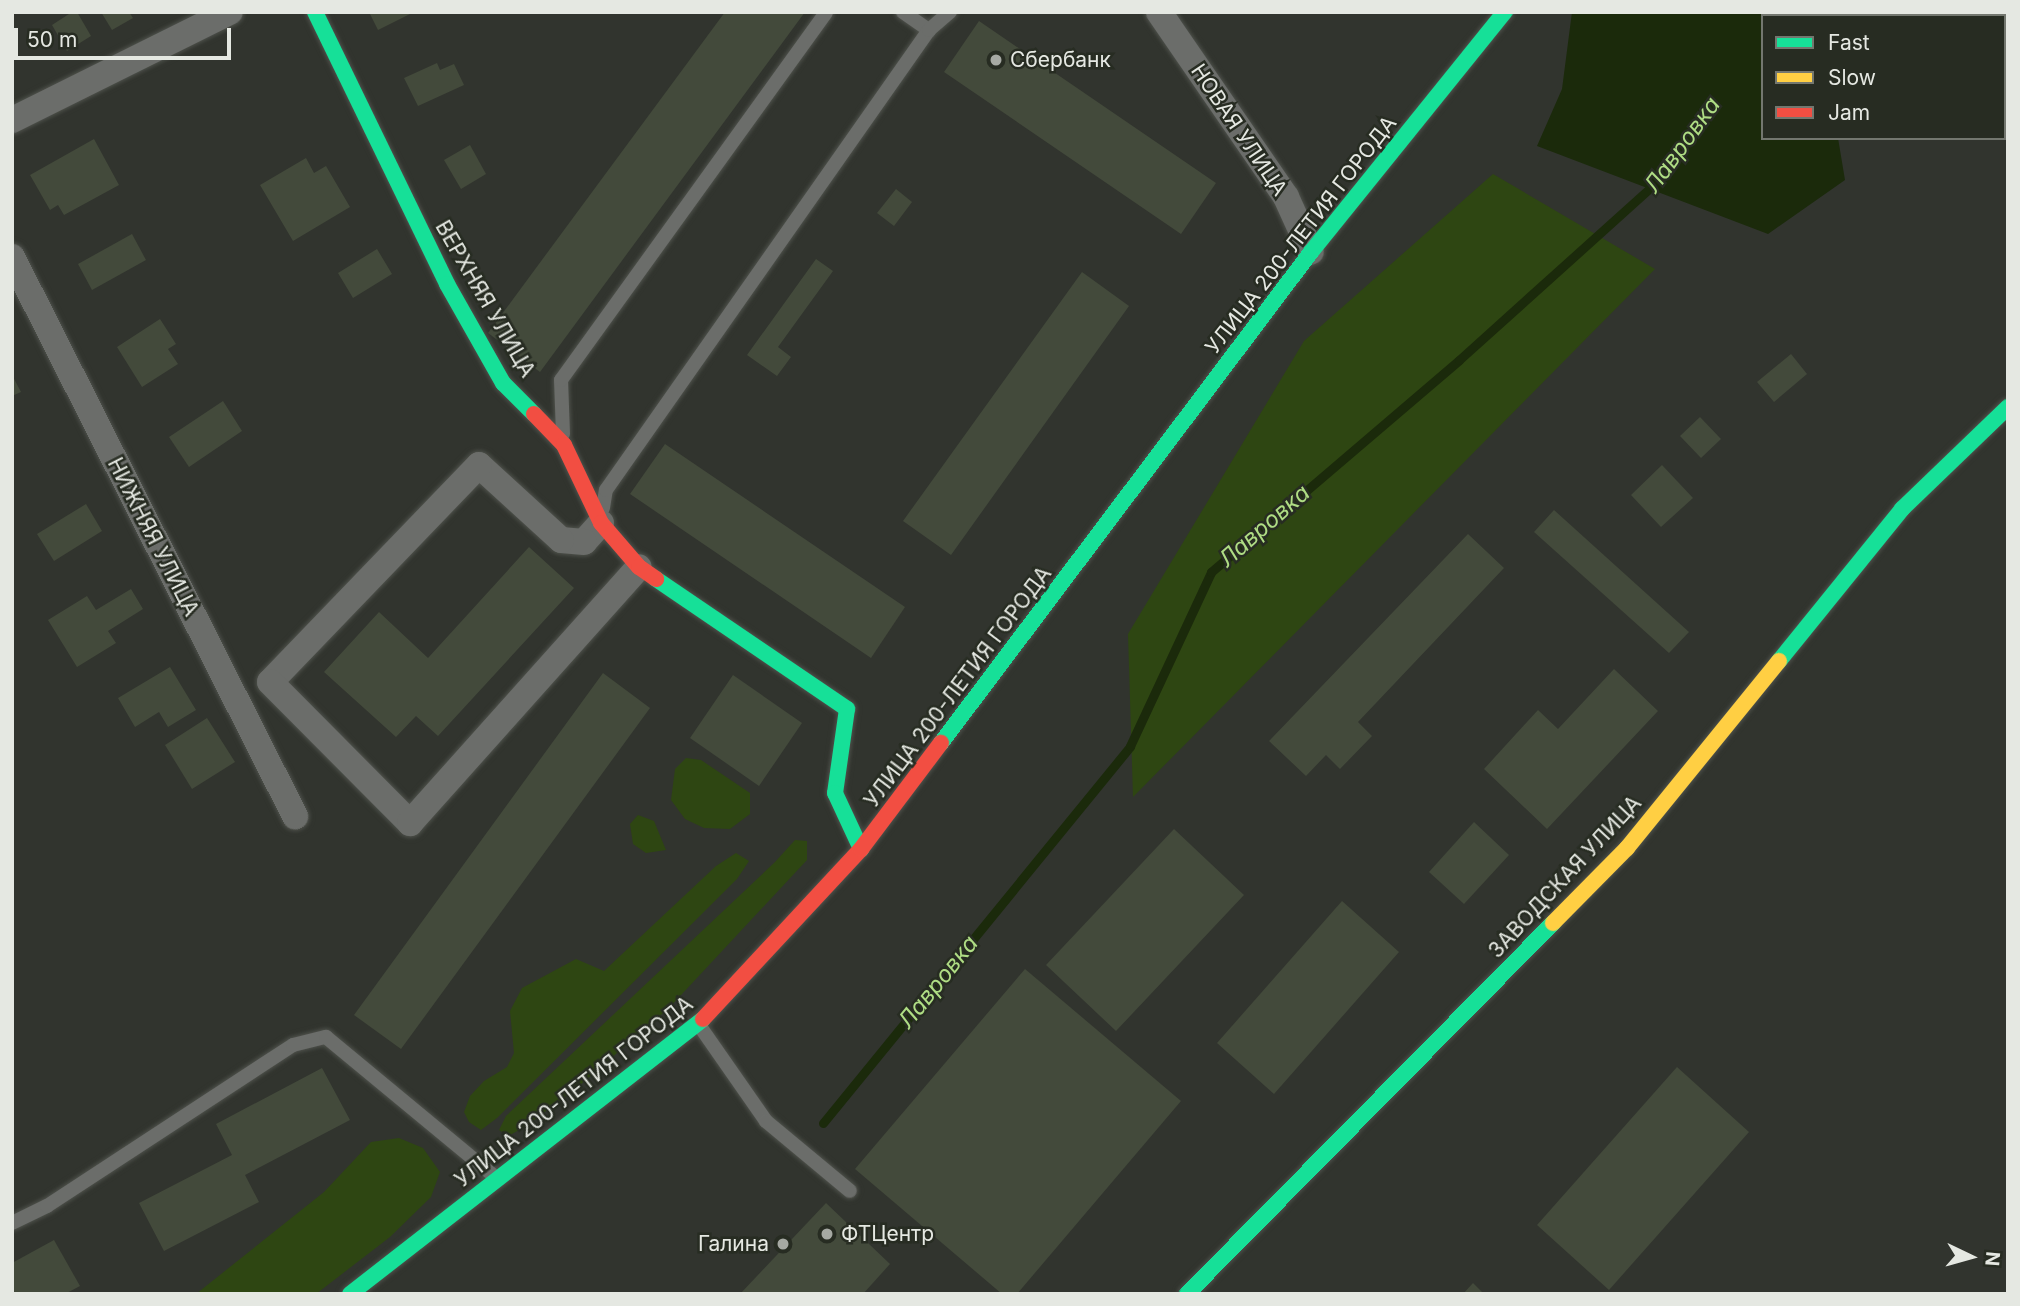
<!DOCTYPE html>
<html>
<head>
<meta charset="utf-8">
<style>
  body { margin:0 }
  #map { position:relative; width:2020px; height:1306px; overflow:hidden; background:#31342e; font-family:Inter,sans-serif }
  div>[style] { position:absolute }
  [style*='--x'] { left:calc(var(--x)*1px); top:calc(var(--y)*1px); width:calc(var(--w)*1px); rotate:calc(var(--a)*1deg) }
  .green>* { inset:0; background:#2e4612 }
  .water>* { inset:0; background:#1b2a0b }
  .stream>* { height:9px; margin:-4.5px; padding:0 4.5px; transform-origin:4.5px; border-radius:4.5px; background:#1b2a0b }
  .building>* { inset:0; background:#434a3b }
  .roads { filter:drop-shadow(0 0 2px #4e514b) drop-shadow(0 0 2px #4e514b) }
  .lane>* { height:14px; margin:-7px; padding:0 7px; transform-origin:7px; border-radius:7px; background:#6b6d6a }
  .street>* { height:26px; margin:-13px; padding:0 13px; transform-origin:13px; border-radius:13px; background:#6b6d6a }
  .fast>* { height:16px; margin:-8px; padding:0 8px; transform-origin:8px; border-radius:8px; background:#16e098 }
  .slow>* { height:16px; margin:-8px; padding:0 8px; transform-origin:8px; border-radius:8px; background:#ffcf43 }
  .jam>* { height:16px; margin:-8px; padding:0 8px; transform-origin:8px; border-radius:8px; background:#f24e42 }
  .dots>* { width:19px; height:19px; translate:-50% -50%; box-sizing:border-box; border:4px solid #272c22; border-radius:50% }
  span { translate:-50% -50%; white-space:nowrap; text-align:center; line-height:1.15; -webkit-text-stroke:5px #272c22; paint-order:stroke }
  .poi-label { font-size:21px; color:#e5e8e2 }
  .left { translate:0 -50%; text-align:left }
  .right { translate:-100% -50%; text-align:right }
  .street-label { font-size:21px; color:#e5e8e2 }
  .water-label { font-size:23px; color:#afdd84; font-style:italic }
  .frame { position:absolute; inset:0; border:14px solid #e5e8e2; pointer-events:none }
  .legend { position:absolute; left:1761px; top:14px; width:245px; height:126px; box-sizing:border-box; background:#272c22; border:2px solid #73776f; margin:0; padding:9px 12px; list-style:none; font-size:21px; color:#e5e8e2 }
  .legend li { display:flex; align-items:center; gap:14px; height:35px }
  .legend b { width:35px; border:2px solid #73776f }
  .north { position:absolute; left:1936px; top:1222px; width:70px; height:70px; -webkit-text-stroke:5px #272c22; paint-order:stroke; rotate:95deg; font-size:19px; font-weight:700; line-height:28px; text-align:center; color:#e5e8e2 }
  .north::after { content:''; display:block; margin:auto; width:24px; height:32px; background:#e5e8e2; clip-path:polygon(50% 0,100% 100%,50% 72%,0 100%) }
  .scale { position:absolute; left:14px; top:28px; width:217px; height:32px; box-sizing:border-box; border:4px solid #e5e8e2; border-top:0; padding-left:9px; font-size:21px; line-height:24px; white-space:nowrap; color:#e5e8e2; -webkit-text-stroke:5px #272c22; paint-order:stroke }
</style>
</head>
<body>
<div id="map">
  <div class="green">
    <i style="clip-path:polygon(1493px 174px,1655px 269px,1133px 797px,1128px 634px,1304px 341px)"></i>
    <i style="clip-path:polygon(686px 758px,701px 760px,750px 793px,750px 814px,730px 829px,704px 828px,685px 819px,671px 800px,675px 769px)"></i>
    <i style="clip-path:polygon(638px 815px,654px 821px,666px 850px,646px 853px,633px 844px,630px 824px)"></i>
    <i style="clip-path:polygon(795px 840px,807px 841px,807px 860px,669px 1008px,572px 1092px,523px 1128px,508px 1136px,499px 1130px,506px 1116px,775px 862px)"></i>
    <i style="clip-path:polygon(736px 853px,749px 861px,737px 879px,497px 1118px,481px 1130px,469px 1122px,464px 1112px,470px 1096px,484px 1081px,507px 1067px,514px 1053px,510px 1011px,522px 988px,576px 959px,604px 971px,716px 866px)"></i>
    <i style="clip-path:polygon(399px 1138px,423px 1148px,440px 1172px,431px 1197px,390px 1237px,316px 1294px,196px 1294px,324px 1192px,371px 1142px)"></i>
  </div>
  <div class="water">
    <i style="clip-path:polygon(1572px 12px,1908px 12px,1904px 16px,1763px 16px,1763px 138px,1838px 138px,1845px 180px,1768px 234px,1537px 146px,1562px 89px)"></i>
  </div>
  <div class="stream">
    <i style="--x:823;--y:1123;--w:486;--a:-50.8"></i>
    <i style="--x:1130;--y:746;--w:192;--a:-65"></i>
    <i style="--x:1211;--y:572;--w:326;--a:-40.5"></i>
    <i style="--x:1459;--y:360;--w:266;--a:-42"></i>
  </div>
  <div class="building">
    <i style="clip-path:polygon(72px 12px,77px 12px,91px 36px,67px 51px,52px 25px)"></i>
    <i style="clip-path:polygon(101px 12px,129px 12px,133px 18px,112px 30px)"></i>
    <i style="clip-path:polygon(369px 12px,414px 12px,378px 30px)"></i>
    <i style="clip-path:polygon(725px 12px,805px 12px,540px 372px,488px 333px)"></i>
    <i style="clip-path:polygon(979px 21px,1216px 183px,1181px 234px,944px 72px)"></i>
    <i style="clip-path:polygon(437px 63px,440px 70px,454px 64px,464px 85px,418px 106px,404px 78px)"></i>
    <i style="clip-path:polygon(94px 139px,119px 185px,64px 215px,58px 205px,50px 210px,30px 175px)"></i>
    <i style="clip-path:polygon(470px 145px,486px 174px,461px 189px,444px 160px)"></i>
    <i style="clip-path:polygon(306px 158px,314px 173px,326px 166px,350px 207px,293px 241px,260px 185px)"></i>
    <i style="clip-path:polygon(896px 189px,912px 202px,894px 226px,877px 213px)"></i>
    <i style="clip-path:polygon(132px 234px,146px 260px,92px 290px,78px 264px)"></i>
    <i style="clip-path:polygon(377px 249px,392px 274px,353px 298px,338px 273px)"></i>
    <i style="clip-path:polygon(816px 259px,833px 271px,778px 347px,791px 357px,777px 376px,747px 355px)"></i>
    <i style="clip-path:polygon(1082px 272px,1129px 306px,951px 555px,903px 521px)"></i>
    <i style="clip-path:polygon(160px 319px,176px 344px,168px 349px,178px 364px,142px 387px,117px 347px)"></i>
    <i style="clip-path:polygon(1791px 354px,1807px 374px,1774px 402px,1757px 382px)"></i>
    <i style="clip-path:polygon(12px 375px,21px 392px,12px 396px)"></i>
    <i style="clip-path:polygon(223px 401px,242px 431px,189px 467px,169px 437px)"></i>
    <i style="clip-path:polygon(1700px 417px,1721px 439px,1701px 458px,1680px 436px)"></i>
    <i style="clip-path:polygon(665px 444px,905px 607px,871px 658px,630px 494px)"></i>
    <i style="clip-path:polygon(1662px 465px,1693px 498px,1661px 527px,1631px 495px)"></i>
    <i style="clip-path:polygon(86px 504px,102px 531px,54px 561px,37px 534px)"></i>
    <i style="clip-path:polygon(1554px 510px,1689px 632px,1669px 653px,1534px 532px)"></i>
    <i style="clip-path:polygon(1468px 534px,1504px 568px,1358px 722px,1372px 736px,1340px 769px,1326px 755px,1306px 776px,1269px 741px)"></i>
    <i style="clip-path:polygon(529px 547px,574px 588px,438px 736px,416px 716px,396px 737px,324px 672px,379px 612px,428px 658px)"></i>
    <i style="clip-path:polygon(131px 589px,143px 609px,108px 631px,116px 643px,77px 667px,48px 620px,87px 596px,96px 610px)"></i>
    <i style="clip-path:polygon(170px 667px,196px 710px,168px 727px,159px 712px,135px 727px,118px 698px)"></i>
    <i style="clip-path:polygon(1614px 669px,1658px 711px,1547px 829px,1484px 769px,1538px 710px,1558px 729px)"></i>
    <i style="clip-path:polygon(603px 673px,650px 708px,401px 1049px,354px 1015px)"></i>
    <i style="clip-path:polygon(733px 675px,802px 723px,759px 786px,690px 738px)"></i>
    <i style="clip-path:polygon(207px 718px,235px 762px,192px 789px,165px 745px)"></i>
    <i style="clip-path:polygon(1474px 822px,1509px 855px,1464px 904px,1429px 872px)"></i>
    <i style="clip-path:polygon(1174px 829px,1244px 895px,1116px 1031px,1046px 965px)"></i>
    <i style="clip-path:polygon(1342px 901px,1399px 952px,1274px 1094px,1217px 1043px)"></i>
    <i style="clip-path:polygon(1025px 969px,1181px 1101px,1017px 1294px,1002px 1294px,855px 1169px)"></i>
    <i style="clip-path:polygon(1677px 1067px,1749px 1132px,1609px 1290px,1537px 1225px)"></i>
    <i style="clip-path:polygon(322px 1068px,350px 1120px,245px 1175px,259px 1202px,164px 1251px,139px 1203px,232px 1155px,216px 1124px)"></i>
    <i style="clip-path:polygon(826px 1203px,890px 1264px,863px 1294px,740px 1294px)"></i>
    <i style="clip-path:polygon(54px 1240px,80px 1286px,65px 1294px,12px 1294px,12px 1263px)"></i>
    <i style="clip-path:polygon(1473px 1283px,1484px 1294px,1463px 1294px)"></i>
  </div>
  <div class="roads">
    <div class="lane">
      <i style="--x:903;--y:12;--w:32;--a:35"></i>
      <i style="--x:563;--y:434;--w:54;--a:-92.1"></i>
      <i style="--x:561;--y:380;--w:453;--a:-54.2"></i>
      <i style="--x:603;--y:508;--w:18;--a:-81"></i>
      <i style="--x:606;--y:490;--w:562;--a:-54.92"></i>
      <i style="--x:929;--y:30;--w:28;--a:-41"></i>
      <i style="--x:699;--y:1025;--w:117;--a:55.1"></i>
      <i style="--x:766;--y:1121;--w:109;--a:39.8"></i>
      <i style="--x:12;--y:1223;--w:39;--a:-26"></i>
      <i style="--x:47;--y:1206;--w:294;--a:-33.2"></i>
      <i style="--x:293;--y:1045;--w:34;--a:-14"></i>
      <i style="--x:326;--y:1037;--w:219;--a:39.6"></i>
    </div>
    <div class="street">
      <i style="--x:1159;--y:12;--w:224;--a:55.5"></i>
      <i style="--x:1286;--y:197;--w:60;--a:65.6"></i>
      <i style="--x:12;--y:120;--w:243;--a:-26.4"></i>
      <i style="--x:12;--y:257;--w:627;--a:63.15"></i>
      <i style="--x:601;--y:523;--w:25;--a:132"></i>
      <i style="--x:584;--y:542;--w:23;--a:-175"></i>
      <i style="--x:561;--y:540;--w:111;--a:-137.6"></i>
      <i style="--x:479;--y:465;--w:301;--a:133.9"></i>
      <i style="--x:270;--y:682;--w:199;--a:45.2"></i>
      <i style="--x:410;--y:823;--w:343;--a:-48.2"></i>
    </div>
    <div class="fast">
      <i style="--x:315;--y:12;--w:302;--a:64.1"></i>
      <i style="--x:447;--y:284;--w:114;--a:60.5"></i>
      <i style="--x:503;--y:383;--w:44;--a:45"></i>
      <i style="--x:656;--y:579;--w:231;--a:34.2"></i>
      <i style="--x:847;--y:709;--w:85;--a:98.1"></i>
      <i style="--x:835;--y:793;--w:62;--a:65.1"></i>
      <i style="--x:1779;--y:661;--w:196;--a:-51"></i>
      <i style="--x:1902;--y:509;--w:147;--a:-43.9"></i>
      <i style="--x:941;--y:743;--w:615;--a:-53"></i>
      <i style="--x:1311;--y:252;--w:309;--a:-51.1"></i>
      <i style="--x:350;--y:1294;--w:447;--a:-37.9"></i>
      <i style="--x:1187;--y:1294;--w:521;--a:-45.39"></i>
    </div>
    <div class="slow">
      <i style="--x:1553;--y:923;--w:105;--a:-45.4"></i>
      <i style="--x:1627;--y:848;--w:241;--a:-50.9"></i>
    </div>
    <div class="jam">
      <i style="--x:534;--y:414;--w:43;--a:45.9"></i>
      <i style="--x:564;--y:445;--w:86;--a:64.6"></i>
      <i style="--x:601;--y:523;--w:58;--a:49.2"></i>
      <i style="--x:639;--y:567;--w:21;--a:35"></i>
      <i style="--x:703;--y:1019;--w:232;--a:-47.1"></i>
      <i style="--x:861;--y:849;--w:133;--a:-53"></i>
    </div>
  </div>
  <div class="dots">
    <i style="left:996px;top:60px;background:#a6a9a3"></i>
    <i style="left:827px;top:1234px;background:#a6a9a3"></i>
    <i style="left:783px;top:1244px;background:#a6a9a3"></i>
  </div>
  <div class="poi-label">
    <span class="left" style="left:1010px;top:60px">Сбербанк</span>
    <span class="left" style="left:841px;top:1234px">ФТЦентр</span>
    <span class="right" style="left:769px;top:1244px">Галина</span>
  </div>
  <div class="street-label">
    <span style="left:1239px;top:130px;rotate:56deg">НОВАЯ УЛИЦА</span>
    <span style="left:1301px;top:235px;rotate:-52deg">УЛИЦА 200-ЛЕТИЯ ГОРОДА</span>
    <span style="left:485px;top:299px;rotate:60deg">ВЕРХНЯЯ УЛИЦА</span>
    <span style="left:153px;top:537px;rotate:63deg">НИЖНЯЯ УЛИЦА</span>
    <span style="left:958px;top:687px;rotate:-53deg">УЛИЦА 200-ЛЕТИЯ ГОРОДА</span>
    <span style="left:1565px;top:877px;rotate:-47deg">ЗАВОДСКАЯ УЛИЦА</span>
    <span style="left:574px;top:1092px;rotate:-38deg">УЛИЦА 200-ЛЕТИЯ ГОРОДА</span>
  </div>
  <div class="water-label">
    <span style="left:1682px;top:145px;rotate:-54deg">Лавровка</span>
    <span style="left:1264px;top:526px;rotate:-41deg">Лавровка</span>
    <span style="left:938px;top:982px;rotate:-51deg">Лавровка</span>
  </div>
  <div class="frame"></div>
  <ul class="legend">
  <li><b style="height:9px;background:#16e098"></b>Fast</li>
  <li><b style="height:9px;background:#ffcf43"></b>Slow</li>
  <li><b style="height:9px;background:#f24e42"></b>Jam</li>
  </ul>
  <div class="north">N</div>
  <div class="scale">50 m</div>
</div>
</body>
</html>
